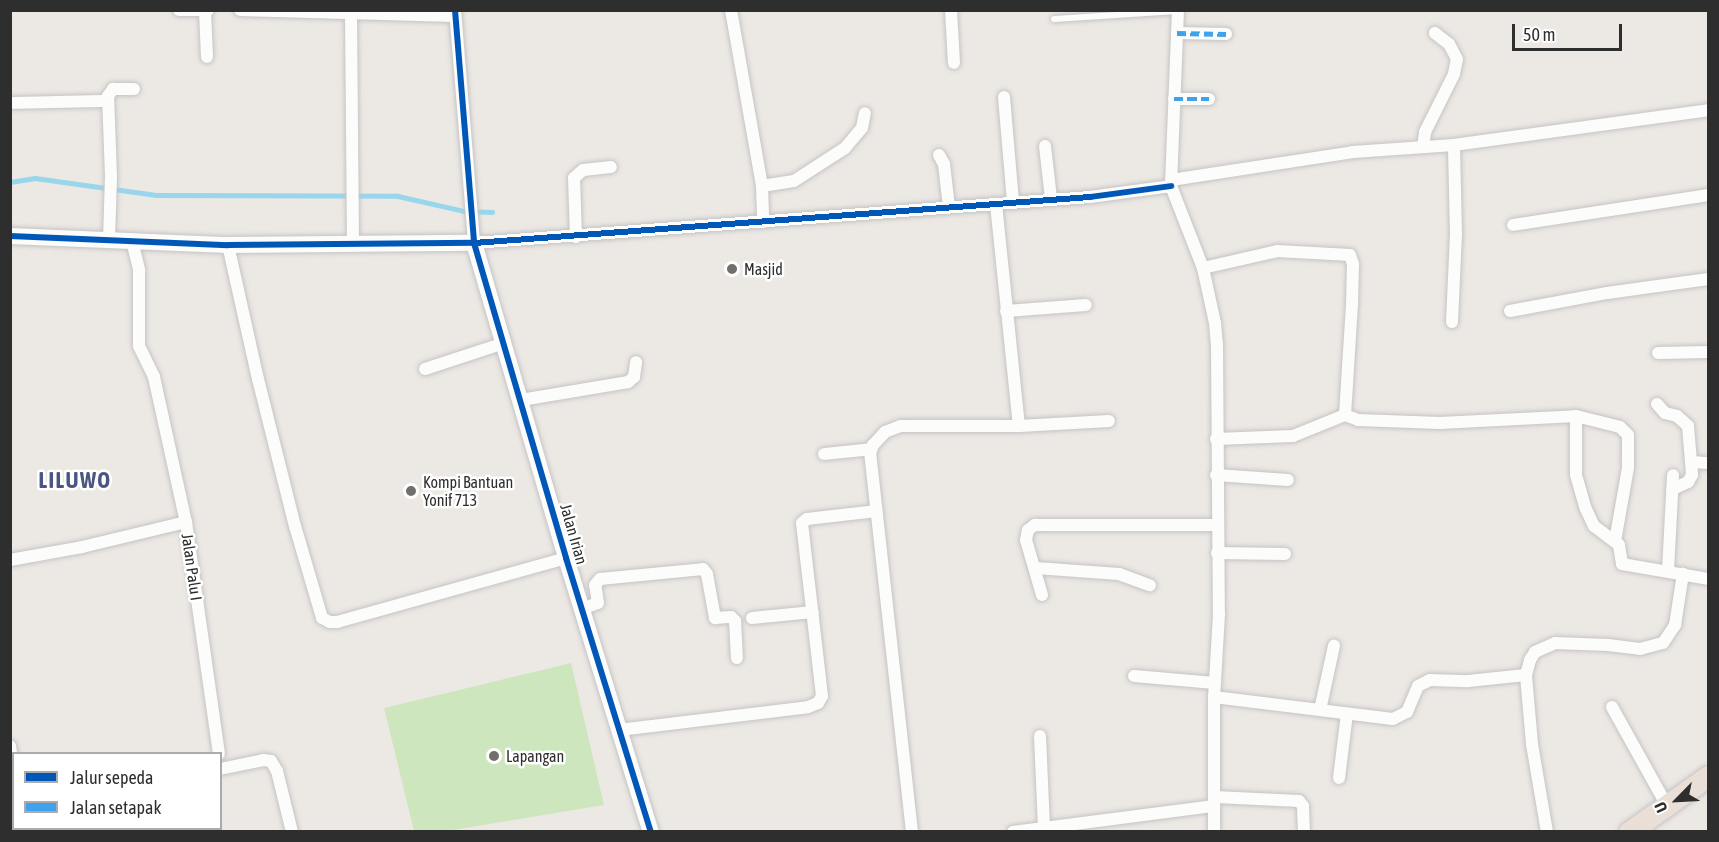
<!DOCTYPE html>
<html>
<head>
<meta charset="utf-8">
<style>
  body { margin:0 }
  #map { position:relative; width:1719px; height:842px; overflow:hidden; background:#ece8e4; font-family:"Asap Condensed",sans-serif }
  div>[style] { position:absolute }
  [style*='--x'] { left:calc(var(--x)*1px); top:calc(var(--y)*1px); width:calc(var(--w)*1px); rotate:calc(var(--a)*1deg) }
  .green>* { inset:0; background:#cee6be }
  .stream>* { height:4.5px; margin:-2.25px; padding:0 2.25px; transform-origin:2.25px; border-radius:2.25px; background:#99d6ec }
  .roads { filter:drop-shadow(0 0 2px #c5c4c5) drop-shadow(0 0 2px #c5c4c5) }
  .lane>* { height:6px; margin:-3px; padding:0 3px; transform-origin:3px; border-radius:3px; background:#fcfcfb }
  .street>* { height:12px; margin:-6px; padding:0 6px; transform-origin:6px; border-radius:6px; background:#fcfcfb }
  .secondary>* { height:16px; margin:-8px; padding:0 8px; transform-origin:8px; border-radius:8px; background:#fcfcfb }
  .highway>* { height:21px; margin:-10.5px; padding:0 10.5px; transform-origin:10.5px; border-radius:10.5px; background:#eadfd6 }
  .quiet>* { height:4.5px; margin-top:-2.25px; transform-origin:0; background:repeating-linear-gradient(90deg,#3ea3eb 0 9px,transparent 0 13.5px) }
  .cycleway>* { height:6px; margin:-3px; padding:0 3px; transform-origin:3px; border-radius:3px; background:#0057b8 }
  .dots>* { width:16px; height:16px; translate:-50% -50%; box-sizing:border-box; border:3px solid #fff; border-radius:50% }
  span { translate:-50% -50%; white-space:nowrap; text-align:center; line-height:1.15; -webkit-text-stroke:5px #fff; paint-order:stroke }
  .poi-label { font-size:16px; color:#2e2e2e }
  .left { translate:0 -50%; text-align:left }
  .street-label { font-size:16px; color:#2e2e2e }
  .district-label { font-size:22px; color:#4d5680; font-weight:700; letter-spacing:1.5px }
  .frame { position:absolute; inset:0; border:12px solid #2e2e2e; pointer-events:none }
  .legend { position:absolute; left:12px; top:752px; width:210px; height:78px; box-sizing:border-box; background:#fff; border:2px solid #ababab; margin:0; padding:8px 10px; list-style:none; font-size:18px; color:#2e2e2e }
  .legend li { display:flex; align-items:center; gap:12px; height:30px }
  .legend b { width:30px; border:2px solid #ababab }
  .north { position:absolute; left:1647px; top:770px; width:60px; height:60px; -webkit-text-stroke:4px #fff; paint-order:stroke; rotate:246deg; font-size:16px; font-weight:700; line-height:24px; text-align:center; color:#2e2e2e }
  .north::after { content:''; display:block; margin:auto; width:21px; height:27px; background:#2e2e2e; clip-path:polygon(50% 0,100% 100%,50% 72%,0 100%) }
  .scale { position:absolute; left:1512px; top:24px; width:110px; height:27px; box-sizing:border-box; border:3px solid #2e2e2e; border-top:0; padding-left:8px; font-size:18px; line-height:21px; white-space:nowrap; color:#2e2e2e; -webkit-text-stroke:4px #fff; paint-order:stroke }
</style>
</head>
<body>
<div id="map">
  <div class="green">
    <i style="clip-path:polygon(571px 663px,604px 805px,447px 831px,414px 831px,384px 708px)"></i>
  </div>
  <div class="stream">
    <i style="--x:10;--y:182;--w:25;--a:-9"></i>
    <i style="--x:35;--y:178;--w:122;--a:8"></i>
    <i style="--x:156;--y:195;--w:242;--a:0.2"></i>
    <i style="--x:398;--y:196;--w:68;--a:12.8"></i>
    <i style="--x:464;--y:211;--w:28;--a:2"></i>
  </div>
  <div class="roads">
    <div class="lane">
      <i style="--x:1054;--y:19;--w:124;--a:-3.7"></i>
    </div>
    <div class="street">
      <i style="--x:179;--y:10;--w:29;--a:0"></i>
      <i style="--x:240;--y:10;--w:215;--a:1.6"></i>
      <i style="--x:455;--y:10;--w:234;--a:85.3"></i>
      <i style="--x:474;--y:243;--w:618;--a:-4.27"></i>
      <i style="--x:1090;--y:197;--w:82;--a:-7.7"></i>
      <i style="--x:731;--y:10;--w:179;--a:80"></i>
      <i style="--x:762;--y:186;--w:36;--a:88"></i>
      <i style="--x:951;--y:10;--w:53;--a:86.8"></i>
      <i style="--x:1178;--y:10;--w:176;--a:92.3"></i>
      <i style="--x:1171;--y:186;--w:88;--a:68.7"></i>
      <i style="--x:1203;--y:268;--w:56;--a:77.7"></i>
      <i style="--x:1215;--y:323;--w:22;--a:85"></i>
      <i style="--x:1217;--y:345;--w:269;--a:89.6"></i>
      <i style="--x:1219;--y:614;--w:83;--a:93.4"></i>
      <i style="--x:1214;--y:697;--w:135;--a:90"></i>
      <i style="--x:205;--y:11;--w:46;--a:87.5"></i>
      <i style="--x:351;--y:13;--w:231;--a:89.5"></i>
      <i style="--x:1177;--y:33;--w:49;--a:1.2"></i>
      <i style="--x:1004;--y:97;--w:105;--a:85.1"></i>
      <i style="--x:1174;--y:99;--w:35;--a:0"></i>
      <i style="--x:10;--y:103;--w:97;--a:-1.2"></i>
      <i style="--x:1045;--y:146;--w:53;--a:83.5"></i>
      <i style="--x:1423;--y:147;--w:15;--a:-82"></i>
      <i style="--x:1425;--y:132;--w:65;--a:-63.4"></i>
      <i style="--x:1454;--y:74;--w:15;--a:-79"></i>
      <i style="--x:1457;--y:59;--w:17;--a:-118"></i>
      <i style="--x:1449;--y:44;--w:18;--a:-142"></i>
      <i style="--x:939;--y:155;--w:10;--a:61"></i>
      <i style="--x:944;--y:164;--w:43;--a:83.4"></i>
      <i style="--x:1171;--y:180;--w:184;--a:-8.7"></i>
      <i style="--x:1353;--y:152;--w:101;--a:-4"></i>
      <i style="--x:1454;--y:145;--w:256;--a:-7.8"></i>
      <i style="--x:762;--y:186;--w:32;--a:-9"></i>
      <i style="--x:794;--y:181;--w:61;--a:-32.9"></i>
      <i style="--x:845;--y:148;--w:26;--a:-50"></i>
      <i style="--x:862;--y:128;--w:15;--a:-79"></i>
      <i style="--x:996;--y:204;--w:223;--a:84.1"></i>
      <i style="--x:1513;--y:225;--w:197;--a:-8.7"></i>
      <i style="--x:576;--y:237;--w:59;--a:-91.9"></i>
      <i style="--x:574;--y:178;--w:12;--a:-42"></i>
      <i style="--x:583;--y:170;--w:28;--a:-6"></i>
      <i style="--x:109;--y:240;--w:64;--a:-88.2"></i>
      <i style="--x:111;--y:176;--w:80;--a:-92.1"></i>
      <i style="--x:108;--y:96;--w:9;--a:-54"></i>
      <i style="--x:113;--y:89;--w:21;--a:0"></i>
      <i style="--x:132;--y:241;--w:30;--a:76"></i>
      <i style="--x:139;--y:270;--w:76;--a:90"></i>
      <i style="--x:139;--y:346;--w:34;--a:64"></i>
      <i style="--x:154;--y:377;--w:148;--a:77.6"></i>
      <i style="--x:186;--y:522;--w:234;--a:81.9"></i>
      <i style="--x:228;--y:245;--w:137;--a:77.4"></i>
      <i style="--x:258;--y:379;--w:152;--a:75.9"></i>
      <i style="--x:295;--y:526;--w:96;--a:73.6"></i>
      <i style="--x:322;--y:618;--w:9;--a:27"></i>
      <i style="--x:330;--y:622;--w:7;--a:0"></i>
      <i style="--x:337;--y:622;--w:238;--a:-15.6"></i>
      <i style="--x:1203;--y:268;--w:76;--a:-12.9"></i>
      <i style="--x:1277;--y:251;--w:73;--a:3.1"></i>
      <i style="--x:1350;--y:255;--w:9;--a:72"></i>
      <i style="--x:1353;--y:264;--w:40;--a:91.4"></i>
      <i style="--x:1352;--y:304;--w:111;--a:93.6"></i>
      <i style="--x:1006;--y:311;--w:80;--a:-4.3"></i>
      <i style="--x:1510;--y:311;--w:99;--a:-10.5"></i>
      <i style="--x:1607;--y:293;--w:102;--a:-7.9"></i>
      <i style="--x:1452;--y:322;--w:87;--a:-87.4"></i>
      <i style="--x:1456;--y:235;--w:90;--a:-91.3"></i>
      <i style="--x:1658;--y:353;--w:50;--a:-1.1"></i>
      <i style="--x:425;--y:369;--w:83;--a:-18.2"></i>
      <i style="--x:521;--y:400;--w:109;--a:-9.5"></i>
      <i style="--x:628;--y:382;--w:8;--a:-40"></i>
      <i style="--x:634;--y:377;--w:15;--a:-82"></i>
      <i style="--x:1657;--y:404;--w:12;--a:48"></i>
      <i style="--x:1665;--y:413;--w:12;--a:14"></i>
      <i style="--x:1677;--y:416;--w:15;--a:42"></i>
      <i style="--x:1688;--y:426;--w:49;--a:85.3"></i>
      <i style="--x:1692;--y:475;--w:8;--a:120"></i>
      <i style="--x:1688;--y:482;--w:17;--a:156"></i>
      <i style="--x:1576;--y:416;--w:59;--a:90"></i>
      <i style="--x:1576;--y:475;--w:35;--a:74"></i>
      <i style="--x:1586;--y:509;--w:19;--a:65"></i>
      <i style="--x:1594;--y:526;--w:31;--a:37"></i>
      <i style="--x:1619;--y:545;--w:19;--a:81"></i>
      <i style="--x:1622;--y:564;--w:87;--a:9.9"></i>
      <i style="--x:1216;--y:439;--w:77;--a:-2.2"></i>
      <i style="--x:1293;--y:436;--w:56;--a:-22"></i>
      <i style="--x:1345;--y:415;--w:14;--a:21"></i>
      <i style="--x:1358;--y:420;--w:82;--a:2.1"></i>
      <i style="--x:1440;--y:423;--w:136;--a:-2.9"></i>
      <i style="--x:1576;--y:416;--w:45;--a:14"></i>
      <i style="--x:1620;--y:427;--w:11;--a:45"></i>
      <i style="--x:1628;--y:435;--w:33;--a:90"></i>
      <i style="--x:1628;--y:468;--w:74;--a:100.1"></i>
      <i style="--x:824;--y:454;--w:48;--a:-5.9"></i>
      <i style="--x:1692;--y:462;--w:16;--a:4"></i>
      <i style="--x:1216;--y:475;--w:72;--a:4"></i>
      <i style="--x:1217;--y:553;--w:68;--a:0.8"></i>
      <i style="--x:10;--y:560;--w:73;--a:-10.2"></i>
      <i style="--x:82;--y:547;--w:107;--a:-13.5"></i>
      <i style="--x:1036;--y:568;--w:83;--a:4.1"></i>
      <i style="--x:1119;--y:574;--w:33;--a:20"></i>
      <i style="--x:1668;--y:571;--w:96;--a:-87"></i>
      <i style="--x:1042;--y:595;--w:57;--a:-106.2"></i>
      <i style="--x:1026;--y:540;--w:10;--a:-79"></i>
      <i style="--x:1028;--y:530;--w:9;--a:-36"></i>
      <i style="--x:1035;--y:525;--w:181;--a:0"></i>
      <i style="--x:582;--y:609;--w:17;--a:-21"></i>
      <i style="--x:598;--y:603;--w:18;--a:-99"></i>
      <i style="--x:595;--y:585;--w:8;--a:-50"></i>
      <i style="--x:600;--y:579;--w:103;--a:-5.5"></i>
      <i style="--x:703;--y:569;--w:6;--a:51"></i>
      <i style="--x:707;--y:574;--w:45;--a:79.7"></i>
      <i style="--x:715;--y:618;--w:16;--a:-4"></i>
      <i style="--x:731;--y:617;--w:6;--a:45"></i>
      <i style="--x:735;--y:621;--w:37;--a:87"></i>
      <i style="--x:752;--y:618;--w:61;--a:-5.6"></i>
      <i style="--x:1134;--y:676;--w:81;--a:4.9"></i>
      <i style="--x:1214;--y:697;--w:180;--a:7"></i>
      <i style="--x:1393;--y:719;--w:16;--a:-27"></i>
      <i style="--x:1407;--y:712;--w:28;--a:-67"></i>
      <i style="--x:1418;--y:686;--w:13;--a:-27"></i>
      <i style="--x:1430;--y:680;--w:38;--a:2"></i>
      <i style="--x:1468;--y:681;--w:58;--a:-5.9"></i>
      <i style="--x:1612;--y:707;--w:113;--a:60.9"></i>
      <i style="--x:1320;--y:710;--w:66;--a:-77.7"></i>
      <i style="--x:619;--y:730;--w:190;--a:-6.9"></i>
      <i style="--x:808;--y:707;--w:11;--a:-22"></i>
      <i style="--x:818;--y:703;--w:8;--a:-60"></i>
      <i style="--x:822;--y:696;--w:174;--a:-96.6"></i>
      <i style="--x:802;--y:523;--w:6;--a:-39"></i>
      <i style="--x:807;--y:519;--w:70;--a:-6.5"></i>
      <i style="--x:1040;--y:736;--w:90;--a:87.5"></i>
      <i style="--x:10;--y:746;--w:26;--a:81"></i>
      <i style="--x:220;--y:769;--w:44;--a:-11.8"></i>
      <i style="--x:263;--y:760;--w:8;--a:7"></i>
      <i style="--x:271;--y:761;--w:12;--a:59"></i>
      <i style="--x:277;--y:771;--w:63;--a:76.2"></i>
      <i style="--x:1339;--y:778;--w:64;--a:-82.9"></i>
      <i style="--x:1215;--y:797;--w:84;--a:2.7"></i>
      <i style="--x:1299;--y:801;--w:6;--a:51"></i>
      <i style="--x:1303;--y:806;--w:26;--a:88"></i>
      <i style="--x:20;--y:828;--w:4;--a:90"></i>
      <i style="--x:179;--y:828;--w:4;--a:76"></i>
      <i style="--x:912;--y:832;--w:382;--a:-96.3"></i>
      <i style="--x:870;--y:452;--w:8;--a:-67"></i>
      <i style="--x:873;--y:445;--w:18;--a:-47"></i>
      <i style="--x:885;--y:432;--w:17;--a:-21"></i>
      <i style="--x:901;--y:426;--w:118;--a:0"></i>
      <i style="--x:1019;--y:426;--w:90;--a:-3.2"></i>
      <i style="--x:1013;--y:832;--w:203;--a:-7.4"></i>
      <i style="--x:1547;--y:832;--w:89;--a:-99.7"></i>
      <i style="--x:1532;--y:744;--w:69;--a:-95"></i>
      <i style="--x:1526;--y:675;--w:16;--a:-75"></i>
      <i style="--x:1530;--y:660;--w:9;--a:-58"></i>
      <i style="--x:1535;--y:652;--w:22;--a:-24"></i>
      <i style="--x:1555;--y:643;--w:53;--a:2.2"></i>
      <i style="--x:1608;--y:645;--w:32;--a:7"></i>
      <i style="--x:1640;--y:649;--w:24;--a:-15"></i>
      <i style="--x:1663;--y:643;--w:22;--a:-56"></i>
      <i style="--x:1675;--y:625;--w:52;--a:-81.1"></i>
    </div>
    <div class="secondary">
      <i style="--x:10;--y:236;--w:218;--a:2.4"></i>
      <i style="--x:228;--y:245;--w:246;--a:-0.5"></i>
      <i style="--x:474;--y:243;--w:328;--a:73.7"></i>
      <i style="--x:566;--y:558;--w:287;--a:72.8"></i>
    </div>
    <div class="highway">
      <i style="--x:1629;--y:832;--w:97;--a:-35.3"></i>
    </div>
  </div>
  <div class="quiet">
    <i style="--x:1177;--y:33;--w:49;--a:1.2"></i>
    <i style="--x:1174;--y:99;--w:35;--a:0"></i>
  </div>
  <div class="cycleway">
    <i style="--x:455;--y:10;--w:234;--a:85.3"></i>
    <i style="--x:474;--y:243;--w:328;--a:73.7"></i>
    <i style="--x:566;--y:558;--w:287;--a:72.8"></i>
    <i style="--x:10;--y:236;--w:218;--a:2.4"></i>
    <i style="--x:228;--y:245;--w:246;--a:-0.5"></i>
    <i style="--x:474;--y:243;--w:618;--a:-4.27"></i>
    <i style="--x:1090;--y:197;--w:82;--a:-7.7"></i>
  </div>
  <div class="dots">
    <i style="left:732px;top:269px;background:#706f6e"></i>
    <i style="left:411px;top:491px;background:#706f6e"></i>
    <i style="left:494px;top:756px;background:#706f6e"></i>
  </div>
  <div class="poi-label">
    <span class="left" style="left:744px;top:269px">Masjid</span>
    <span class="left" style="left:423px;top:491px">Kompi Bantuan<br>Yonif 713</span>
    <span class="left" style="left:506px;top:756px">Lapangan</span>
  </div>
  <div class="street-label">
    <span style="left:574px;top:534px;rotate:74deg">Jalan Irian</span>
    <span style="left:192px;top:567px;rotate:82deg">Jalan Palu I</span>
  </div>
  <div class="district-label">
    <span style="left:75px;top:481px">LILUWO</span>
  </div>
  <div class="frame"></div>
  <ul class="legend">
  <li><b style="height:8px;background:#0057b8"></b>Jalur sepeda</li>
  <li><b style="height:8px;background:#3ea3eb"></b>Jalan setapak</li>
  </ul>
  <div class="north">U</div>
  <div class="scale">50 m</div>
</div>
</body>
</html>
